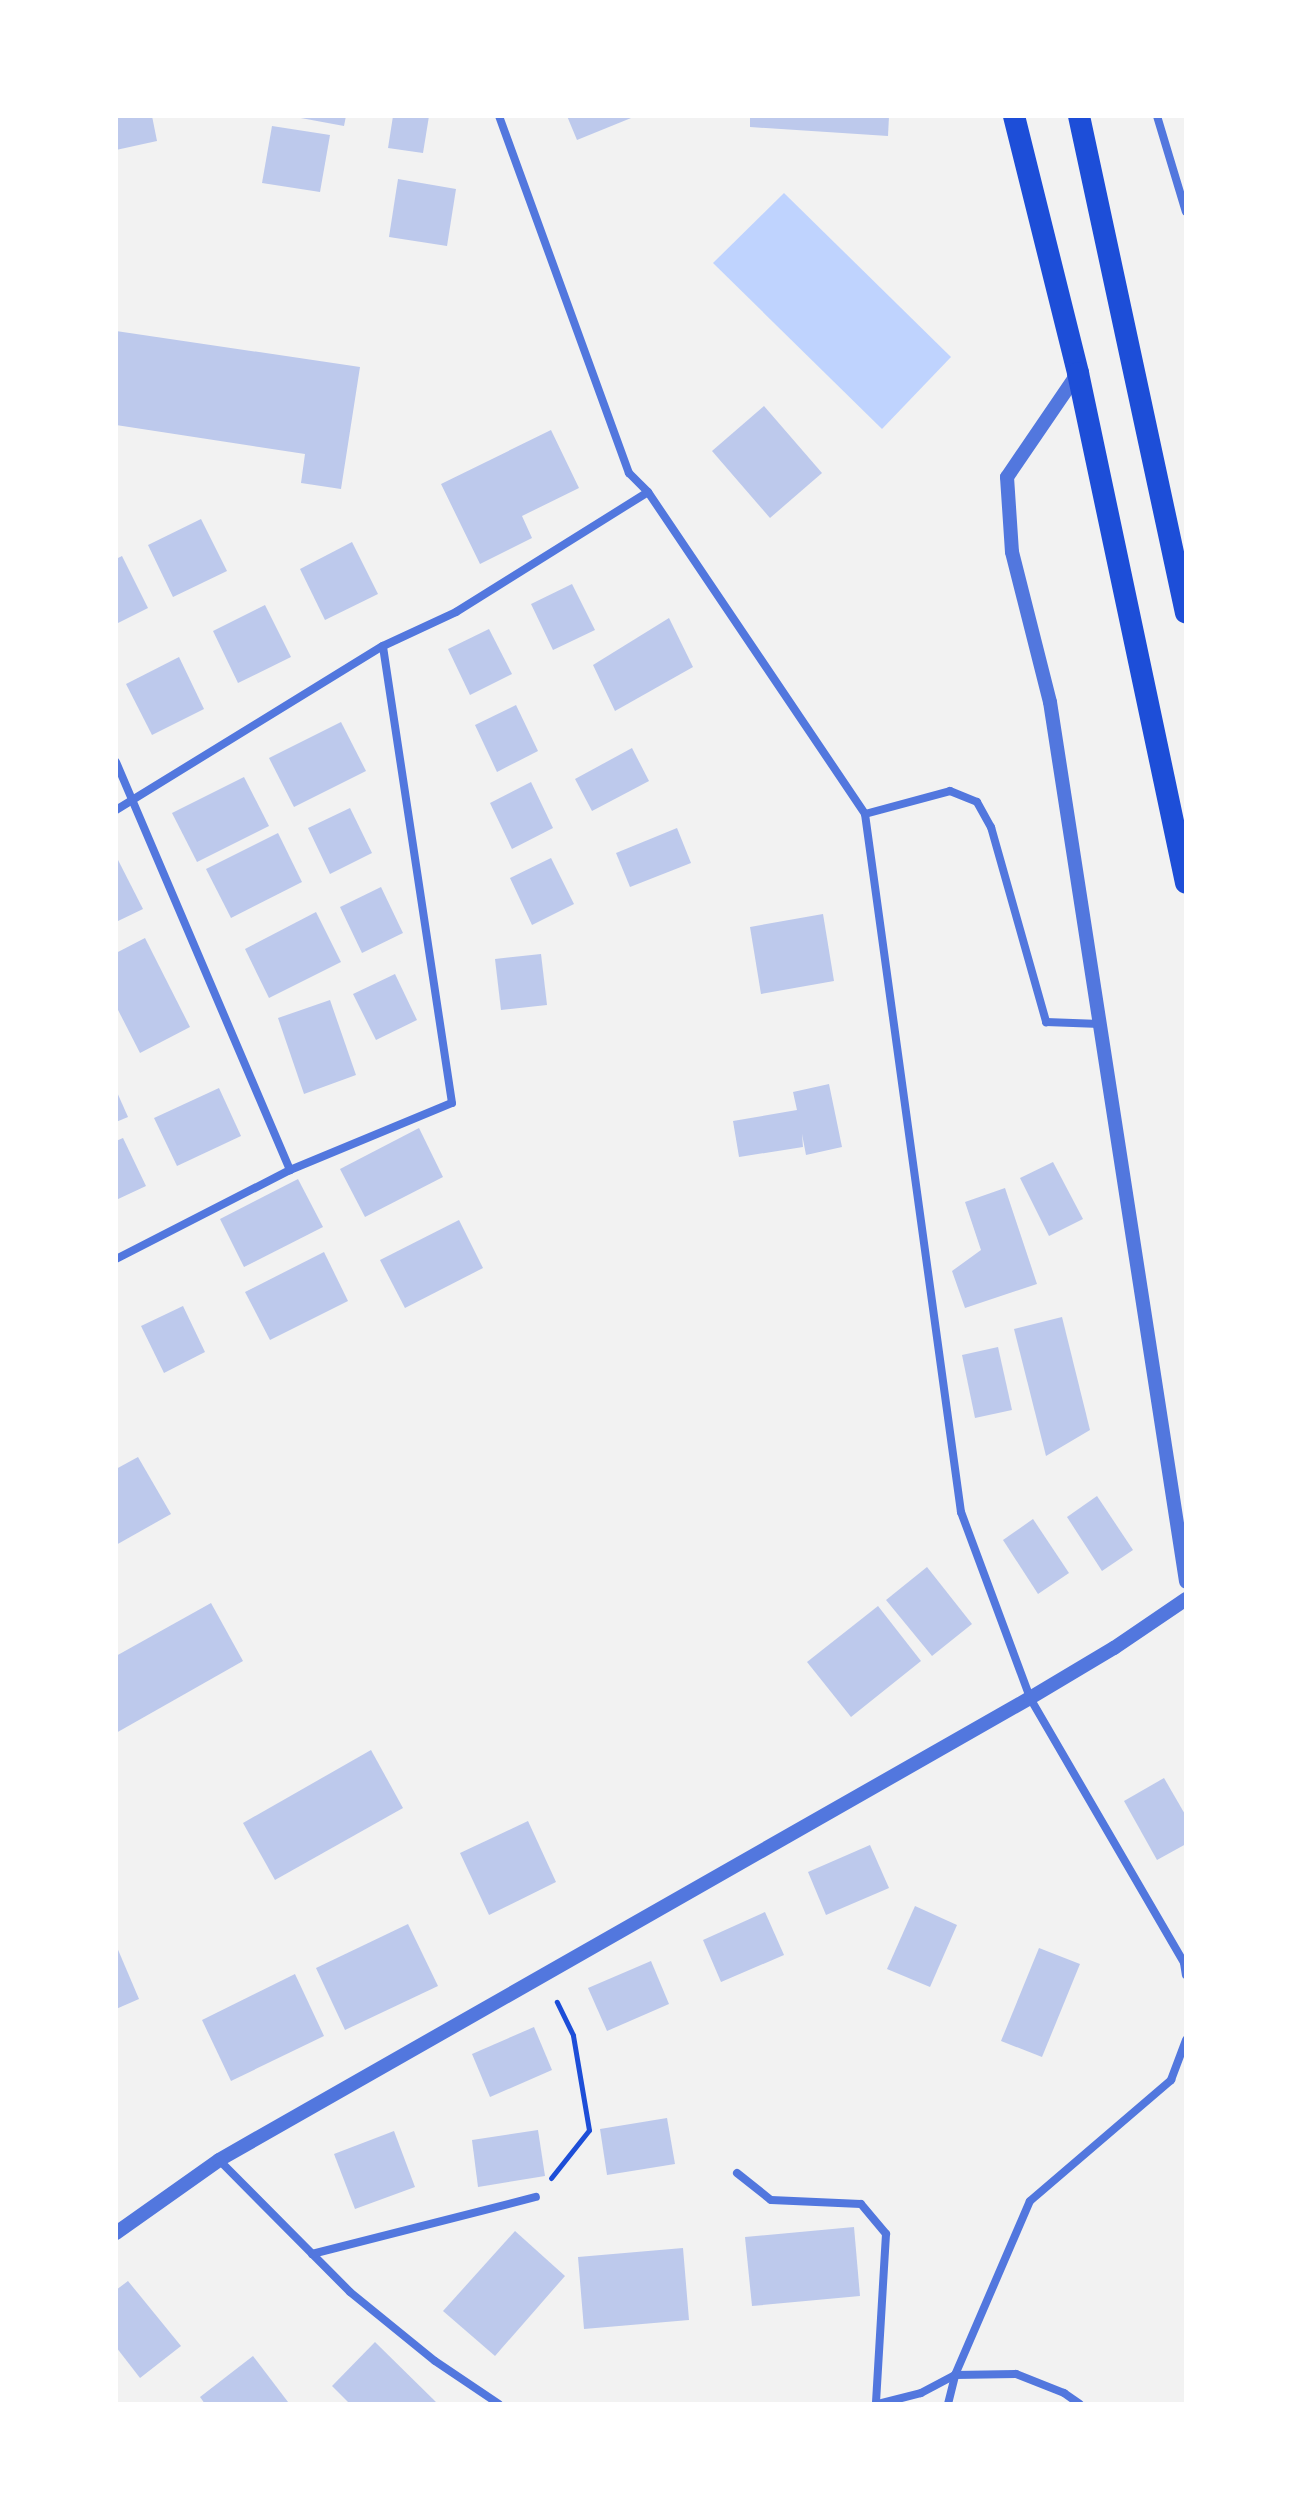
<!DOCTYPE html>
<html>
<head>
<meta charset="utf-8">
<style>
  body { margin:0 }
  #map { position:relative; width:1302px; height:2520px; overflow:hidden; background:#f2f2f2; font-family:"Nunito Sans",sans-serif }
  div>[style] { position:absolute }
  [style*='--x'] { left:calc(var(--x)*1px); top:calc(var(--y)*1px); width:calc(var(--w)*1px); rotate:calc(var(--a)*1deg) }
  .water>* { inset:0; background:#bfd3fe }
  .building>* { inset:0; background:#bdc9ec }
  .path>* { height:5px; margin:-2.5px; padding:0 2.5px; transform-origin:2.5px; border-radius:2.5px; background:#1d4ed8 }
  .minor>* { height:8px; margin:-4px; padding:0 4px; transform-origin:4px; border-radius:4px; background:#5277de }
  .tertiary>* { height:14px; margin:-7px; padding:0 7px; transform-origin:7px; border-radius:7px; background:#5277de }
  .trunk>* { height:22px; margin:-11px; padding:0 11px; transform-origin:11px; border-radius:11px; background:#1d4ed8 }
  span { translate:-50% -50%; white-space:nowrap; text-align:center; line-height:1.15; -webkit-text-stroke:7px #fff; paint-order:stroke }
  .frame { position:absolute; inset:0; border:118px solid #fff; pointer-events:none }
</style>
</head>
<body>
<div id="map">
  <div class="water">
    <i style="clip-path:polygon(784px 193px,951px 357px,882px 429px,713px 263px)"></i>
  </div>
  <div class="building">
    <i style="clip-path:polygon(116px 116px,152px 116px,157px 141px,116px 150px)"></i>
    <i style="clip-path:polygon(290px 116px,346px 116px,344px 126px)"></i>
    <i style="clip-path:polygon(393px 116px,429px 116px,423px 153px,388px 148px)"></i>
    <i style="clip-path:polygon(567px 116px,636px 116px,577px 140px)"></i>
    <i style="clip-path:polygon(750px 116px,889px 116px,888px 136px,750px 127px)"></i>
    <i style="clip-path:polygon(272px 126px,330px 135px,320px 192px,262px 183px)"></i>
    <i style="clip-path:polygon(398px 179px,456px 189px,447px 246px,389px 237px)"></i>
    <i style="clip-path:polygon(116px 331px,360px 367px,341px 489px,301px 483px,305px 454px,116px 425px)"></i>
    <i style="clip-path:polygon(764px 406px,822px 473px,770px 518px,712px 451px)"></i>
    <i style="clip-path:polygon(551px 430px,579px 488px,522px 516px,532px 538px,480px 564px,441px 484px)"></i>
    <i style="clip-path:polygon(201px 519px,227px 571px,173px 597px,148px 545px)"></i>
    <i style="clip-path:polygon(352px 542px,378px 594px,325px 620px,300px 569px)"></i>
    <i style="clip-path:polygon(122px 556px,148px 608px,116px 624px,116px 559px)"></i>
    <i style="clip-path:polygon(572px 584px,595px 630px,553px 650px,531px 604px)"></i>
    <i style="clip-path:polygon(265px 605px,291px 657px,238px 683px,213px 631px)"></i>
    <i style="clip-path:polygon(669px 618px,693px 667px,615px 711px,593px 665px)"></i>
    <i style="clip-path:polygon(489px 629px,512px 674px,470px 695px,448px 649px)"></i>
    <i style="clip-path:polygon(179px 657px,204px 709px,152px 735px,126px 684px)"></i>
    <i style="clip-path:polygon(516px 705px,538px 751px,497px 772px,475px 725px)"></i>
    <i style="clip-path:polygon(341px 722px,366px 771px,294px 807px,269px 758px)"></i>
    <i style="clip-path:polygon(632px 748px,649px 781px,592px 811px,575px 779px)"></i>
    <i style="clip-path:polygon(244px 777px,269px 826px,197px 862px,172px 813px)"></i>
    <i style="clip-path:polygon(531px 782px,553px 828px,512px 849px,490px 803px)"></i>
    <i style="clip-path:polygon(350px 808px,372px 853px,330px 874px,308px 828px)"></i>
    <i style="clip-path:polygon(677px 828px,691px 863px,630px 887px,616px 853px)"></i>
    <i style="clip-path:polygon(278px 833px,302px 882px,231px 918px,206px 869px)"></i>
    <i style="clip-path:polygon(116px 856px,143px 909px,116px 922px)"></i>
    <i style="clip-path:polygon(551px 858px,574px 904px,532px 925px,510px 878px)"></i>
    <i style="clip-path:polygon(381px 887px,403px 933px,362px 953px,340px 907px)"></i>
    <i style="clip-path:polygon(316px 912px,341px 962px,269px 998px,245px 949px)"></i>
    <i style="clip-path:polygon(823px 914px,834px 981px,761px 994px,750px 927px)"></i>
    <i style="clip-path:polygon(145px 938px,190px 1027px,140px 1053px,116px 1006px,116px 953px)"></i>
    <i style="clip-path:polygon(541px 954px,547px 1005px,501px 1010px,495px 959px)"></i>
    <i style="clip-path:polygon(395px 974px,417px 1020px,376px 1040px,353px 994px)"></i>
    <i style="clip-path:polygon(330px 1000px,356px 1075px,304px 1094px,278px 1018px)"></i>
    <i style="clip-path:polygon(829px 1084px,842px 1147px,806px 1155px,802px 1134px,803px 1147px,739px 1157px,733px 1121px,797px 1110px,793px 1092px)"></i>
    <i style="clip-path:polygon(219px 1088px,241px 1136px,177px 1166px,154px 1118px)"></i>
    <i style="clip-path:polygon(116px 1090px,128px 1117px,116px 1122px)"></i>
    <i style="clip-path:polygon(419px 1128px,443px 1177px,365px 1217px,340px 1169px)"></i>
    <i style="clip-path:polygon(123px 1138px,146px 1186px,116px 1200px,116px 1141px)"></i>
    <i style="clip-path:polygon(1053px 1162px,1083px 1219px,1049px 1236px,1020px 1178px)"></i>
    <i style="clip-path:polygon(298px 1179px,323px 1227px,244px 1267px,220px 1219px)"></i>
    <i style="clip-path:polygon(1005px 1188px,1037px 1284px,965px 1308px,952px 1271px,981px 1250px,965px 1202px)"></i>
    <i style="clip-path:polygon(459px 1220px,483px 1268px,405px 1308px,380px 1260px)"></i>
    <i style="clip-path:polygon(324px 1252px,348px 1301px,270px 1340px,245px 1292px)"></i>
    <i style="clip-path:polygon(183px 1306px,205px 1352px,164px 1373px,141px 1326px)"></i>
    <i style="clip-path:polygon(1062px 1317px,1090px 1430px,1046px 1456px,1014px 1329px)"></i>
    <i style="clip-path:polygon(998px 1347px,1012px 1410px,975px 1418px,962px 1355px)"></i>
    <i style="clip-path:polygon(138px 1457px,171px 1514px,116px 1545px,116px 1469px)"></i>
    <i style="clip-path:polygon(1097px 1496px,1133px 1550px,1102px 1571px,1067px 1517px)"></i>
    <i style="clip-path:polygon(1033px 1519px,1069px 1573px,1038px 1594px,1003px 1540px)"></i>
    <i style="clip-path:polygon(927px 1567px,972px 1624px,932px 1656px,886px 1600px)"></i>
    <i style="clip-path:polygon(211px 1603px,243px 1661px,116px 1733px,116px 1656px)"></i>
    <i style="clip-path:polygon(878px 1606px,921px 1661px,851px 1717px,807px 1662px)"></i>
    <i style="clip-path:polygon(371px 1750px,403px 1808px,275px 1880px,243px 1823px)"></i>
    <i style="clip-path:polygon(1164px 1778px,1186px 1816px,1186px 1844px,1157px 1860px,1124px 1801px)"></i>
    <i style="clip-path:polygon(528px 1821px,556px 1882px,489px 1915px,460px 1853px)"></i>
    <i style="clip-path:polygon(870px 1845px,889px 1888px,826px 1915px,808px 1872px)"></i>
    <i style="clip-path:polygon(915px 1906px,957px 1925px,930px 1987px,887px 1969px)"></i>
    <i style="clip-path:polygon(765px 1912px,784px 1955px,721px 1982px,703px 1940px)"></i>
    <i style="clip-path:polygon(408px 1924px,438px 1986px,345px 2030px,316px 1968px)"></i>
    <i style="clip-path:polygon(116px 1945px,139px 1999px,116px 2009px)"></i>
    <i style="clip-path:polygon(1039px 1948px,1080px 1964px,1042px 2057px,1001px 2041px)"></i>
    <i style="clip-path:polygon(651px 1961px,669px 2004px,607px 2031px,588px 1988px)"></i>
    <i style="clip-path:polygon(295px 1974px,324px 2036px,231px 2081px,202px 2020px)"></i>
    <i style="clip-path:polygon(534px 2027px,552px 2070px,490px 2097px,472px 2054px)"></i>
    <i style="clip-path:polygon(667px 2118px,675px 2164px,607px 2175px,600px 2129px)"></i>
    <i style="clip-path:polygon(538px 2130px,545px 2176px,478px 2187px,472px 2140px)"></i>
    <i style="clip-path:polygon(394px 2131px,415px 2187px,355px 2209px,334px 2154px)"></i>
    <i style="clip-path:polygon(854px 2227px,860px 2296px,752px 2306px,745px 2237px)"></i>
    <i style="clip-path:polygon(515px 2231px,565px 2276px,495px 2356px,443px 2311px)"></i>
    <i style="clip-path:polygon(683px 2248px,689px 2320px,584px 2329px,578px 2257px)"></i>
    <i style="clip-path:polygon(128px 2281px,181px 2346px,140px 2378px,116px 2347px,116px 2290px)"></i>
    <i style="clip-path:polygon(375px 2342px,438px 2404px,350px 2404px,332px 2386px)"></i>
    <i style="clip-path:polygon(253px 2356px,288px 2402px,205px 2404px,200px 2397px)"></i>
  </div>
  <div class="path">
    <i style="--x:551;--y:2178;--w:61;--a:-51.6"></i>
    <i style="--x:589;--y:2130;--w:96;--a:-99.6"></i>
    <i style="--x:573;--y:2035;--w:37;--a:-116"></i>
  </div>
  <div class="minor">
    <i style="--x:499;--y:116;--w:380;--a:70"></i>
    <i style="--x:629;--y:473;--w:27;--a:45"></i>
    <i style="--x:648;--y:492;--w:388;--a:56"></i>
    <i style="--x:865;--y:814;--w:705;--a:82.17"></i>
    <i style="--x:961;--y:1512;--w:198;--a:69.6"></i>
    <i style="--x:1030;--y:1698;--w:306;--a:59.8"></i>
    <i style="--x:1184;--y:1963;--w:12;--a:81"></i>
    <i style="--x:1157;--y:116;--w:100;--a:73.2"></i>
    <i style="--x:116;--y:762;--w:444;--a:66.9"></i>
    <i style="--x:116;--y:810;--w:313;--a:-31.6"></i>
    <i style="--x:383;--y:646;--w:81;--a:-25"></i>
    <i style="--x:456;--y:612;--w:226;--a:-32"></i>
    <i style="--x:865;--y:814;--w:88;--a:-15.1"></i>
    <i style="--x:950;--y:791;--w:29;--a:22"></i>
    <i style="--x:977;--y:802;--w:29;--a:61"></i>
    <i style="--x:991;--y:827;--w:203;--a:74.2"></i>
    <i style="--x:1046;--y:1022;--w:54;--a:2.1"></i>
    <i style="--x:116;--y:1259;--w:195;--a:-27.1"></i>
    <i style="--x:290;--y:1170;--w:175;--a:-22.5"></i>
    <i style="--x:452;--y:1103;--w:462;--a:-98.6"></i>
    <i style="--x:219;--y:2160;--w:186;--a:45.2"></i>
    <i style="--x:350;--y:2292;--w:109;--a:39.1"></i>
    <i style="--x:435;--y:2361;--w:77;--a:33.9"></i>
    <i style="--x:737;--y:2173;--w:43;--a:38.5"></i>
    <i style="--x:771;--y:2200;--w:90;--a:2.5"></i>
    <i style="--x:861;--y:2204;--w:39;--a:50"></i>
    <i style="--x:886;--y:2234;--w:170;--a:93.4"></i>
    <i style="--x:312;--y:2254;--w:231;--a:-14.3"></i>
    <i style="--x:878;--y:2404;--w:44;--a:-14.3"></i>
    <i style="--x:921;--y:2393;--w:38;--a:-28"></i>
    <i style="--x:955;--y:2375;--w:189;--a:-66.7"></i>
    <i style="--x:1030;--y:2201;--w:186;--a:-40.6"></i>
    <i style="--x:1171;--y:2080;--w:43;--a:-69.4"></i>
    <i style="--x:948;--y:2404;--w:30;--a:-76"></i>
    <i style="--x:955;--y:2375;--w:61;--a:-0.9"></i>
    <i style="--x:1016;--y:2374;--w:52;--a:21.6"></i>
    <i style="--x:1064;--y:2393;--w:19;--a:35"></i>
  </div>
  <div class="tertiary">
    <i style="--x:1078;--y:373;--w:126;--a:124.3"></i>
    <i style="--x:1007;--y:477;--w:75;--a:86.2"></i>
    <i style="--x:1012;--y:552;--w:155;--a:75.8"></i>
    <i style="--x:1050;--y:702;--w:890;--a:81.21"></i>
    <i style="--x:116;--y:2233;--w:126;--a:-35.3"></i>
    <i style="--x:219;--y:2160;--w:933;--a:-29.67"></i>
    <i style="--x:1030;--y:1698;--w:98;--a:-30.8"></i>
    <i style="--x:1114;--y:1648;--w:87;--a:-34.2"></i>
  </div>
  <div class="trunk">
    <i style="--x:1014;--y:116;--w:265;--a:76"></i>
    <i style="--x:1078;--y:373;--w:521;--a:78.04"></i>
    <i style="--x:1079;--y:116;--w:508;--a:77.85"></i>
  </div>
  <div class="frame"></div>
</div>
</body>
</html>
